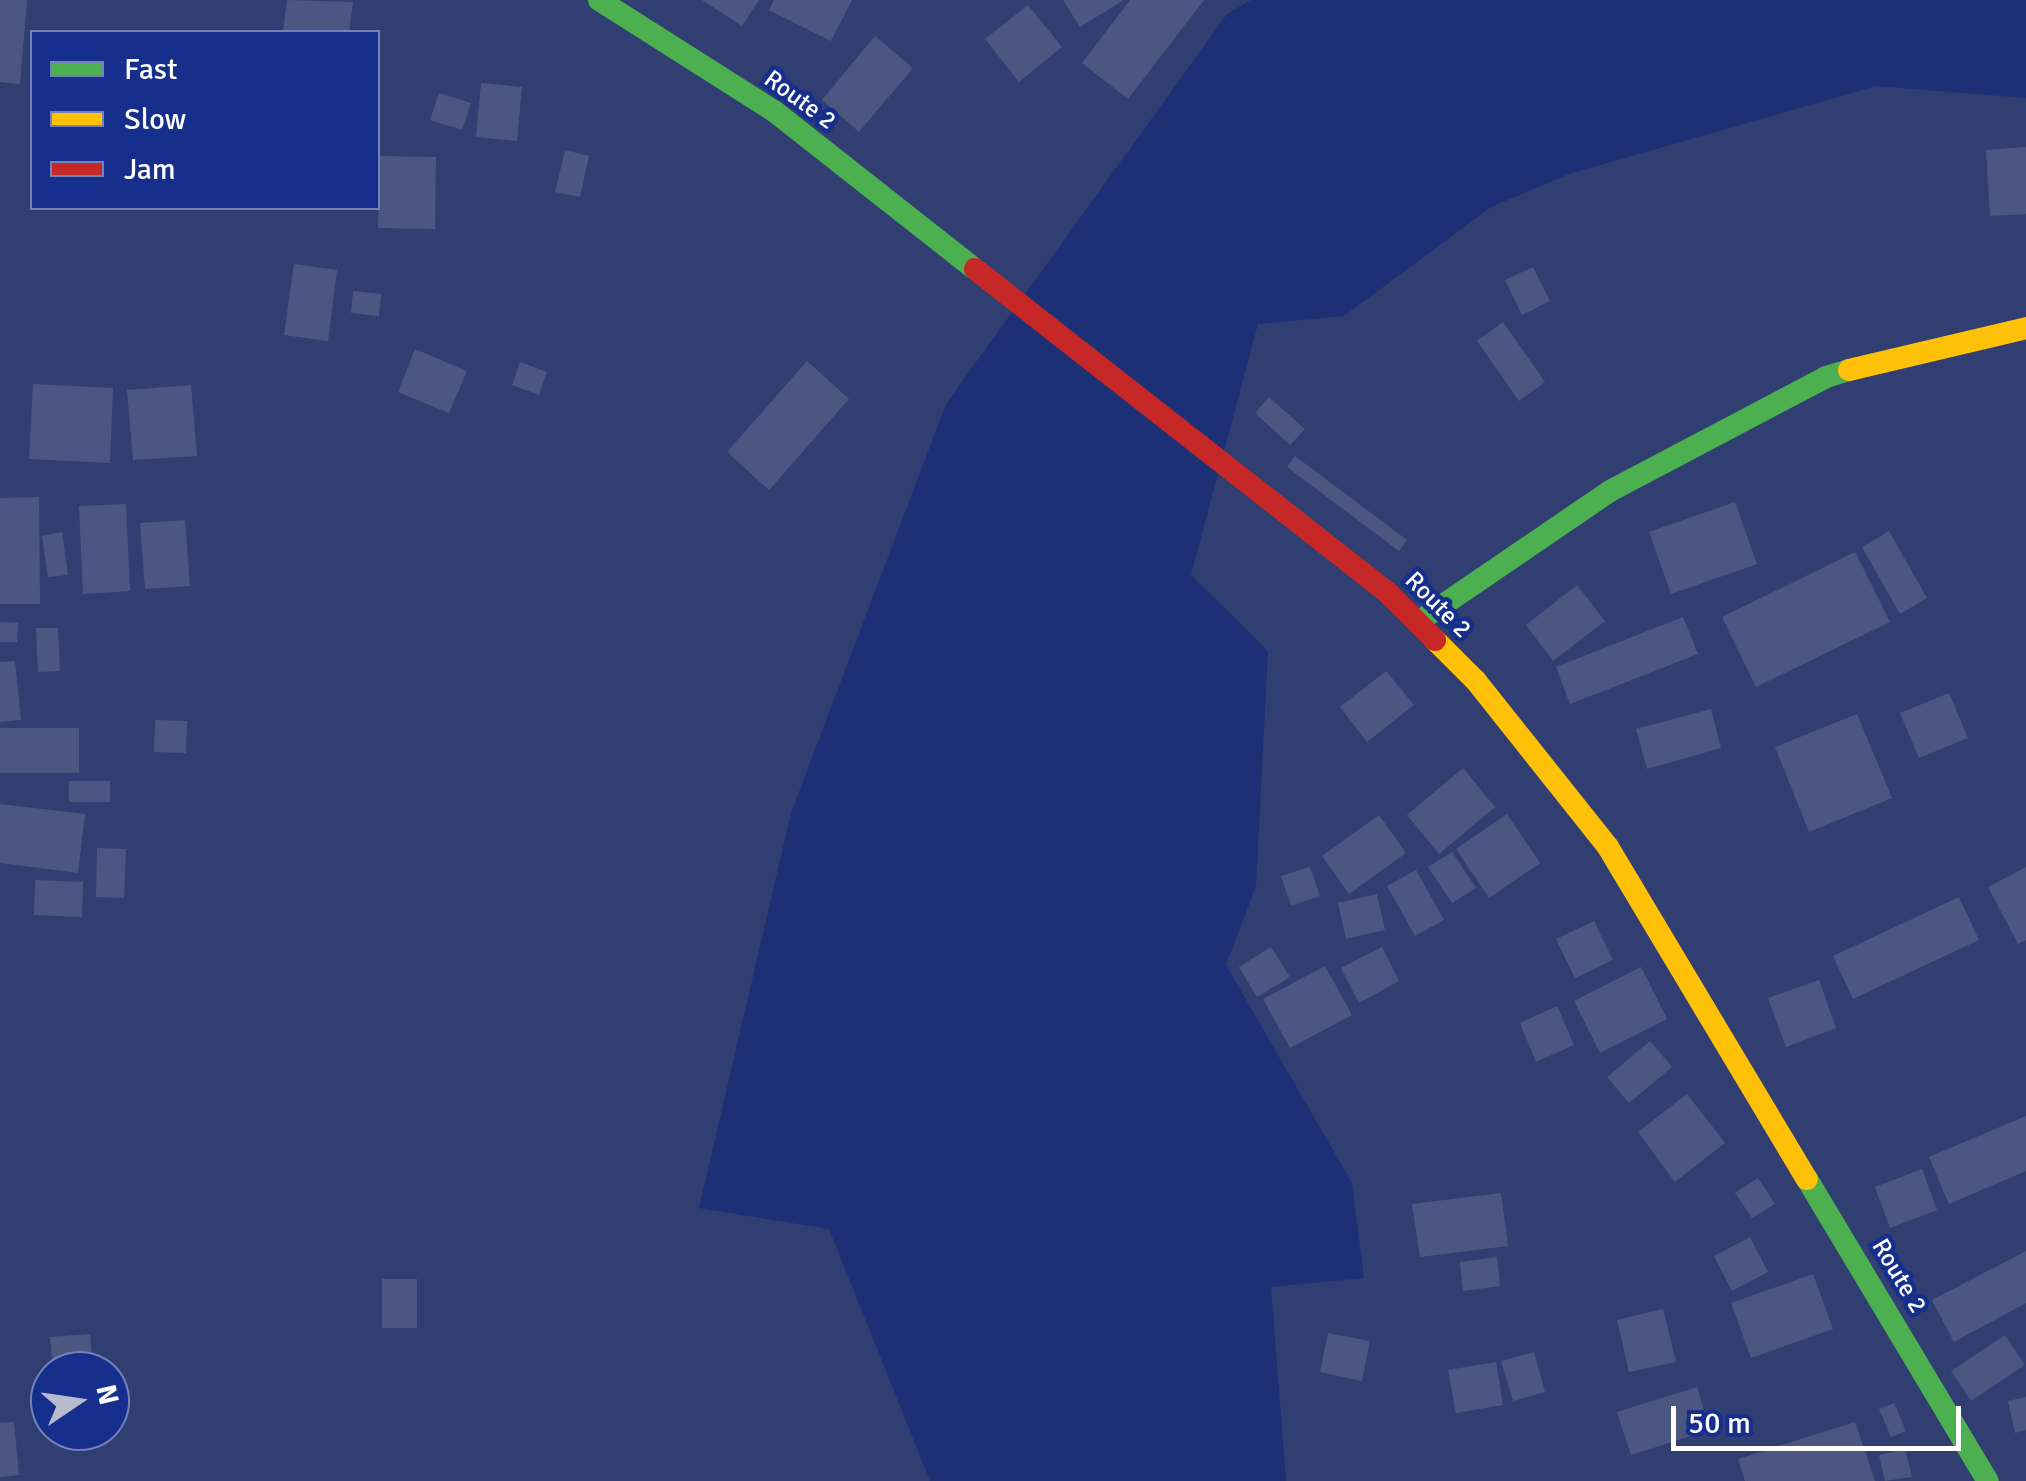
<!DOCTYPE html>
<html>
<head>
<meta charset="utf-8">
<style>
  body { margin:0 }
  #map { position:relative; width:2026px; height:1481px; overflow:hidden; background:#313e72; font-family:Signika,sans-serif }
  div>[style] { position:absolute }
  [style*='--x'] { left:calc(var(--x)*1px); top:calc(var(--y)*1px); width:calc(var(--w)*1px); rotate:calc(var(--a)*1deg) }
  .water>* { inset:0; background:#1d2f75 }
  .building>* { inset:0; background:#4c5781 }
  .fast>* { height:22px; margin:-11px; padding:0 11px; transform-origin:11px; border-radius:11px; background:#4caf50 }
  .slow>* { height:22px; margin:-11px; padding:0 11px; transform-origin:11px; border-radius:11px; background:#ffc107 }
  .jam>* { height:22px; margin:-11px; padding:0 11px; transform-origin:11px; border-radius:11px; background:#c62828 }
  span { translate:-50% -50%; white-space:nowrap; text-align:center; line-height:1.15; -webkit-text-stroke:9px #162f8d; paint-order:stroke }
  .street-label { font-size:25px; color:#fff }
  .legend { position:absolute; left:30px; top:30px; width:350px; height:180px; box-sizing:border-box; background:#162f8d; border:2px solid #7382bb; margin:0; padding:12px 18px; list-style:none; font-size:30px; color:#fff }
  .legend li { display:flex; align-items:center; gap:20px; height:50px }
  .legend b { width:50px; border:2px solid #7382bb }
  .north { position:absolute; left:30px; top:1351px; width:100px; height:100px; box-sizing:border-box; background:#162f8d; border:2px solid #7382bb; border-radius:50%; rotate:77deg; font-size:28px; font-weight:700; line-height:40px; text-align:center; color:#fff }
  .north::after { content:''; display:block; margin:auto; width:35px; height:45px; background:#b7bbce; clip-path:polygon(50% 0,100% 100%,50% 72%,0 100%) }
  .scale { position:absolute; left:1671px; top:1406px; width:290px; height:45px; box-sizing:border-box; border:5px solid #fff; border-top:0; padding-left:12px; font-size:30px; line-height:35px; white-space:nowrap; color:#fff; -webkit-text-stroke:8px #162f8d; paint-order:stroke }
</style>
</head>
<body>
<div id="map">
  <div class="water">
    <i style="clip-path:polygon(1251px 0,2026px 0,2026px 98px,1876px 86px,1569px 174px,1491px 207px,1344px 316px,1258px 324px,1191px 575px,1268px 651px,1256px 886px,1226px 965px,1352px 1183px,1364px 1278px,1271px 1287px,1286px 1481px,930px 1481px,829px 1229px,699px 1208px,791px 813px,946px 404px,1227px 14px)"></i>
  </div>
  <div class="building">
    <i style="clip-path:polygon(0 0,27px 0,20px 84px,0 82px)"></i>
    <i style="clip-path:polygon(287px 0,353px 2px,349px 32px,283px 32px)"></i>
    <i style="clip-path:polygon(702px 0,759px 0,742px 26px)"></i>
    <i style="clip-path:polygon(774px 0,852px 0,831px 41px,769px 10px)"></i>
    <i style="clip-path:polygon(1063px 0,1124px 0,1080px 27px)"></i>
    <i style="clip-path:polygon(1130px 0,1204px 0,1128px 99px,1082px 63px)"></i>
    <i style="clip-path:polygon(1028px 5px,1062px 47px,1019px 82px,985px 39px)"></i>
    <i style="clip-path:polygon(875px 36px,913px 68px,859px 132px,822px 100px)"></i>
    <i style="clip-path:polygon(481px 83px,522px 87px,517px 141px,476px 137px)"></i>
    <i style="clip-path:polygon(439px 93px,471px 103px,462px 130px,430px 120px)"></i>
    <i style="clip-path:polygon(2026px 147px,2026px 214px,1990px 216px,1986px 150px)"></i>
    <i style="clip-path:polygon(565px 150px,589px 156px,580px 197px,555px 192px)"></i>
    <i style="clip-path:polygon(379px 156px,436px 157px,435px 229px,378px 228px)"></i>
    <i style="clip-path:polygon(294px 264px,337px 270px,328px 341px,284px 335px)"></i>
    <i style="clip-path:polygon(1533px 267px,1550px 301px,1522px 315px,1505px 280px)"></i>
    <i style="clip-path:polygon(353px 291px,381px 294px,379px 316px,351px 313px)"></i>
    <i style="clip-path:polygon(1503px 322px,1545px 382px,1519px 401px,1477px 341px)"></i>
    <i style="clip-path:polygon(415px 349px,467px 371px,449px 413px,398px 392px)"></i>
    <i style="clip-path:polygon(807px 361px,849px 399px,769px 490px,727px 452px)"></i>
    <i style="clip-path:polygon(520px 362px,547px 372px,539px 395px,512px 385px)"></i>
    <i style="clip-path:polygon(33px 384px,113px 388px,110px 463px,29px 459px)"></i>
    <i style="clip-path:polygon(191px 385px,197px 456px,133px 460px,127px 390px)"></i>
    <i style="clip-path:polygon(1269px 397px,1305px 429px,1290px 445px,1255px 413px)"></i>
    <i style="clip-path:polygon(1295px 456px,1407px 540px,1399px 551px,1287px 467px)"></i>
    <i style="clip-path:polygon(39px 497px,40px 604px,0 604px,0 498px)"></i>
    <i style="clip-path:polygon(1735px 502px,1757px 564px,1671px 594px,1649px 532px)"></i>
    <i style="clip-path:polygon(126px 504px,130px 591px,83px 594px,79px 506px)"></i>
    <i style="clip-path:polygon(185px 520px,190px 586px,145px 589px,140px 523px)"></i>
    <i style="clip-path:polygon(1889px 531px,1927px 598px,1900px 614px,1862px 547px)"></i>
    <i style="clip-path:polygon(62px 532px,68px 575px,48px 577px,42px 536px)"></i>
    <i style="clip-path:polygon(1855px 552px,1890px 622px,1756px 687px,1722px 617px)"></i>
    <i style="clip-path:polygon(1577px 585px,1605px 621px,1553px 661px,1526px 625px)"></i>
    <i style="clip-path:polygon(1683px 617px,1698px 654px,1570px 704px,1556px 667px)"></i>
    <i style="clip-path:polygon(0 622px,18px 623px,17px 642px,0 642px)"></i>
    <i style="clip-path:polygon(36px 628px,58px 628px,60px 671px,38px 672px)"></i>
    <i style="clip-path:polygon(15px 661px,21px 720px,0 722px,0 662px)"></i>
    <i style="clip-path:polygon(1386px 671px,1414px 705px,1367px 742px,1340px 707px)"></i>
    <i style="clip-path:polygon(1949px 693px,1968px 738px,1919px 758px,1900px 713px)"></i>
    <i style="clip-path:polygon(1711px 709px,1721px 748px,1647px 769px,1636px 729px)"></i>
    <i style="clip-path:polygon(1857px 714px,1892px 798px,1809px 832px,1775px 747px)"></i>
    <i style="clip-path:polygon(155px 720px,187px 721px,186px 753px,154px 752px)"></i>
    <i style="clip-path:polygon(0 728px,79px 728px,79px 773px,0 773px)"></i>
    <i style="clip-path:polygon(1463px 768px,1495px 807px,1439px 854px,1407px 815px)"></i>
    <i style="clip-path:polygon(69px 781px,110px 781px,110px 802px,69px 802px)"></i>
    <i style="clip-path:polygon(0 804px,85px 814px,78px 873px,0 863px)"></i>
    <i style="clip-path:polygon(1507px 814px,1540px 863px,1489px 898px,1456px 849px)"></i>
    <i style="clip-path:polygon(1379px 815px,1406px 853px,1349px 894px,1322px 856px)"></i>
    <i style="clip-path:polygon(97px 848px,126px 849px,124px 898px,96px 897px)"></i>
    <i style="clip-path:polygon(1452px 852px,1476px 888px,1452px 903px,1428px 867px)"></i>
    <i style="clip-path:polygon(1310px 867px,1320px 896px,1291px 906px,1281px 876px)"></i>
    <i style="clip-path:polygon(2026px 867px,2026px 940px,2018px 944px,1988px 887px)"></i>
    <i style="clip-path:polygon(1416px 870px,1444px 920px,1415px 936px,1387px 886px)"></i>
    <i style="clip-path:polygon(35px 880px,83px 882px,82px 917px,34px 915px)"></i>
    <i style="clip-path:polygon(1377px 894px,1385px 930px,1346px 939px,1338px 903px)"></i>
    <i style="clip-path:polygon(1959px 897px,1979px 940px,1853px 999px,1833px 956px)"></i>
    <i style="clip-path:polygon(1594px 921px,1613px 960px,1575px 978px,1556px 939px)"></i>
    <i style="clip-path:polygon(1271px 947px,1290px 977px,1257px 997px,1239px 967px)"></i>
    <i style="clip-path:polygon(1382px 947px,1399px 981px,1359px 1003px,1341px 968px)"></i>
    <i style="clip-path:polygon(1325px 966px,1352px 1015px,1290px 1048px,1263px 999px)"></i>
    <i style="clip-path:polygon(1641px 967px,1667px 1019px,1600px 1053px,1574px 1001px)"></i>
    <i style="clip-path:polygon(1819px 980px,1836px 1028px,1786px 1047px,1768px 998px)"></i>
    <i style="clip-path:polygon(1557px 1006px,1574px 1045px,1536px 1062px,1520px 1023px)"></i>
    <i style="clip-path:polygon(1650px 1041px,1672px 1067px,1629px 1103px,1607px 1077px)"></i>
    <i style="clip-path:polygon(1687px 1094px,1725px 1143px,1675px 1182px,1638px 1132px)"></i>
    <i style="clip-path:polygon(2026px 1116px,2026px 1171px,1949px 1204px,1929px 1157px)"></i>
    <i style="clip-path:polygon(1922px 1169px,1937px 1210px,1890px 1228px,1875px 1187px)"></i>
    <i style="clip-path:polygon(1758px 1178px,1775px 1204px,1752px 1218px,1735px 1193px)"></i>
    <i style="clip-path:polygon(1501px 1193px,1508px 1246px,1420px 1257px,1412px 1204px)"></i>
    <i style="clip-path:polygon(1750px 1237px,1768px 1272px,1732px 1291px,1714px 1256px)"></i>
    <i style="clip-path:polygon(2026px 1251px,2026px 1303px,1954px 1342px,1932px 1300px)"></i>
    <i style="clip-path:polygon(1497px 1257px,1500px 1286px,1463px 1291px,1460px 1262px)"></i>
    <i style="clip-path:polygon(1813px 1274px,1833px 1329px,1751px 1358px,1731px 1303px)"></i>
    <i style="clip-path:polygon(382px 1279px,417px 1279px,417px 1328px,382px 1328px)"></i>
    <i style="clip-path:polygon(1663px 1309px,1676px 1362px,1629px 1372px,1617px 1320px)"></i>
    <i style="clip-path:polygon(1328px 1333px,1370px 1341px,1362px 1381px,1320px 1372px)"></i>
    <i style="clip-path:polygon(90px 1334px,93px 1371px,53px 1371px,50px 1337px)"></i>
    <i style="clip-path:polygon(2005px 1335px,2025px 1365px,1971px 1401px,1951px 1371px)"></i>
    <i style="clip-path:polygon(1534px 1352px,1545px 1392px,1513px 1401px,1501px 1361px)"></i>
    <i style="clip-path:polygon(1496px 1362px,1503px 1405px,1456px 1413px,1448px 1370px)"></i>
    <i style="clip-path:polygon(1697px 1387px,1710px 1430px,1631px 1455px,1617px 1412px)"></i>
    <i style="clip-path:polygon(2026px 1397px,2026px 1430px,2015px 1433px,2008px 1401px)"></i>
    <i style="clip-path:polygon(1894px 1403px,1906px 1431px,1891px 1437px,1879px 1409px)"></i>
    <i style="clip-path:polygon(14px 1422px,19px 1475px,0 1477px,0 1423px)"></i>
    <i style="clip-path:polygon(1855px 1422px,1875px 1481px,1745px 1481px,1738px 1459px)"></i>
    <i style="clip-path:polygon(1905px 1449px,1912px 1477px,1885px 1481px,1879px 1455px)"></i>
  </div>
  <div class="fast">
    <i style="--x:599;--y:0;--w:207;--a:32.4"></i>
    <i style="--x:774;--y:111;--w:256;--a:38.2"></i>
    <i style="--x:1418;--y:622;--w:232;--a:-34.3"></i>
    <i style="--x:1610;--y:491;--w:244;--a:-27.8"></i>
    <i style="--x:1826;--y:377;--w:24;--a:-17"></i>
    <i style="--x:1807;--y:1179;--w:352;--a:59.1"></i>
  </div>
  <div class="slow">
    <i style="--x:1849;--y:370;--w:182;--a:-13.3"></i>
    <i style="--x:1435;--y:640;--w:58;--a:45"></i>
    <i style="--x:1476;--y:681;--w:212;--a:51.5"></i>
    <i style="--x:1608;--y:847;--w:387;--a:59.1"></i>
  </div>
  <div class="jam">
    <i style="--x:975;--y:269;--w:524;--a:38.1"></i>
    <i style="--x:1387;--y:592;--w:68;--a:45"></i>
  </div>
  <div class="street-label">
    <span style="left:800px;top:100px;rotate:36deg">Route 2</span>
    <span style="left:1438px;top:605px;rotate:45deg">Route 2</span>
    <span style="left:1899px;top:1276px;rotate:59deg">Route 2</span>
  </div>
  <ul class="legend">
  <li><b style="height:12px;background:#4caf50"></b>Fast</li>
  <li><b style="height:12px;background:#ffc107"></b>Slow</li>
  <li><b style="height:12px;background:#c62828"></b>Jam</li>
  </ul>
  <div class="north">N</div>
  <div class="scale">50 m</div>
</div>
</body>
</html>
